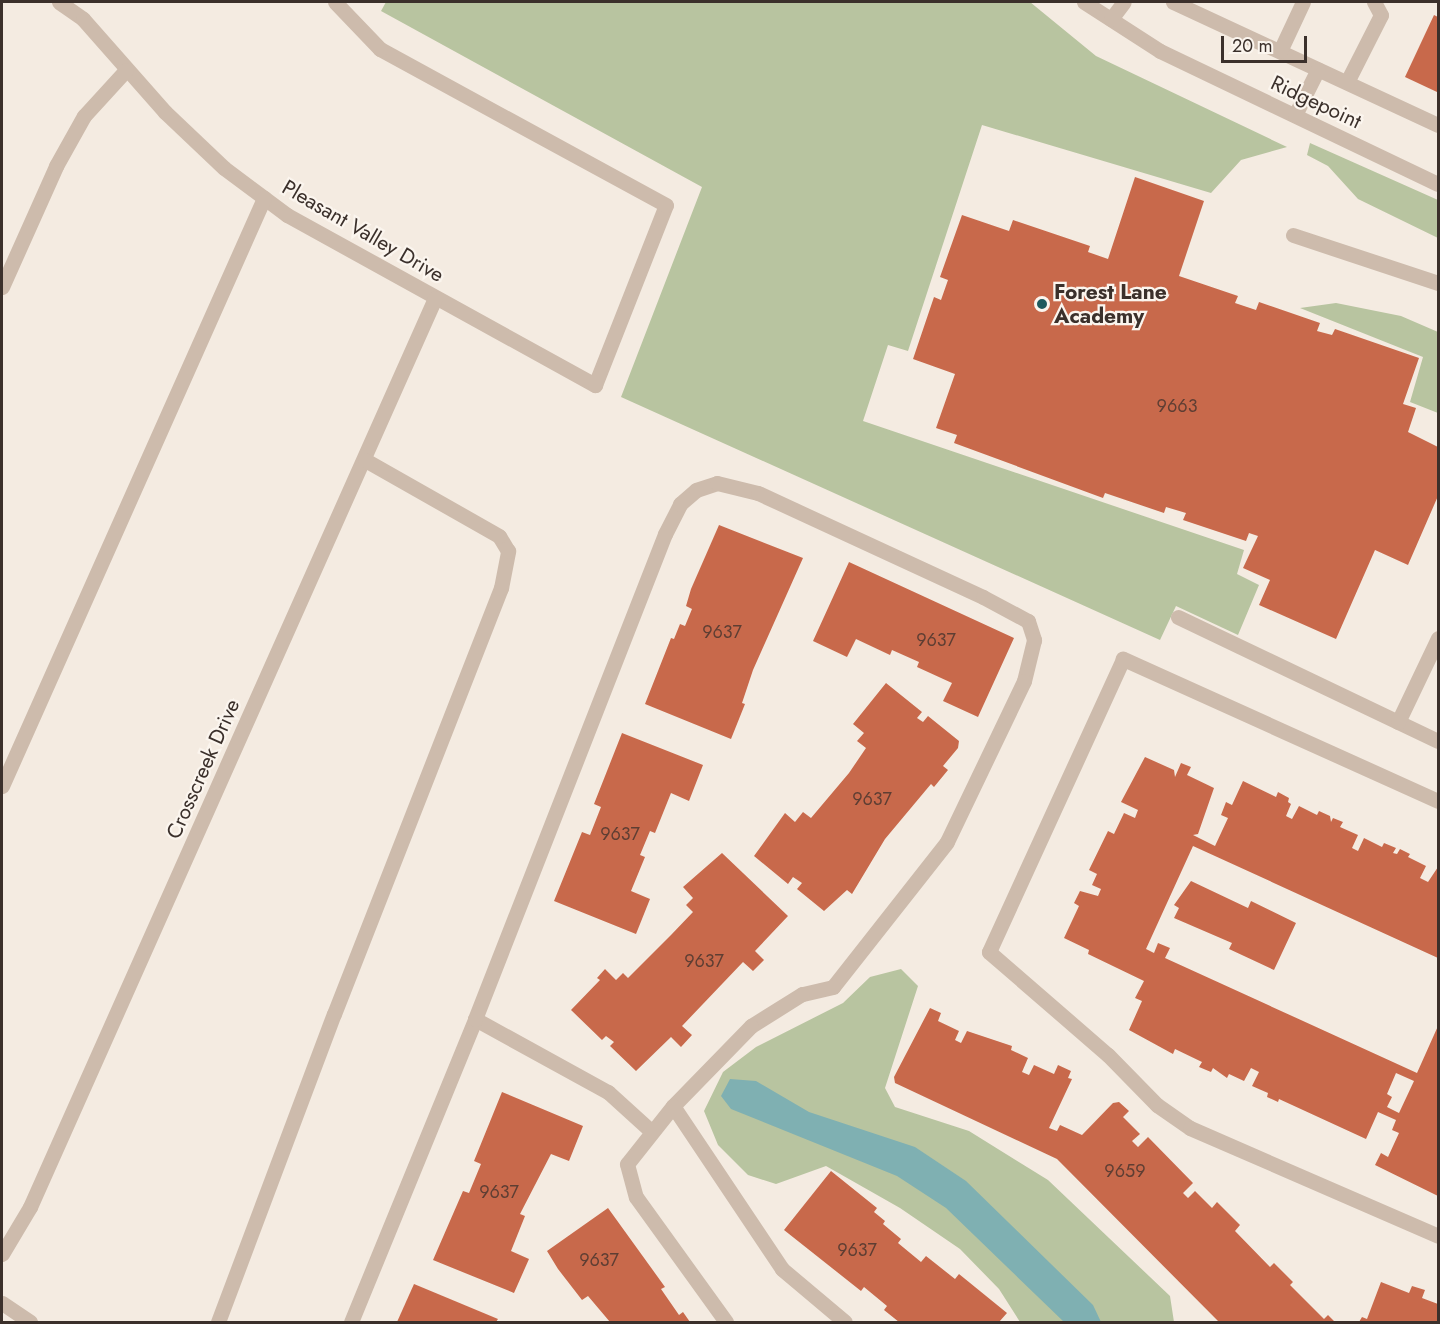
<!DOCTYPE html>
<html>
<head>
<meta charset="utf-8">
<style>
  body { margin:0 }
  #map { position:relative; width:1440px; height:1324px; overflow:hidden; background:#f4ebe1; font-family:Jost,sans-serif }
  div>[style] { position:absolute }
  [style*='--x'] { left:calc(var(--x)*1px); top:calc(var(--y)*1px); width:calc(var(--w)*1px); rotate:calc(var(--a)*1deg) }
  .green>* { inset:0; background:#b8c4a0 }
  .water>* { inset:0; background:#7fb0b2 }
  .building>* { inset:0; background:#c8694b }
  .minor>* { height:15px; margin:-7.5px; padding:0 7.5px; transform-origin:7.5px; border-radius:7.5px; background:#cdbbac }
  .dots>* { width:16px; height:16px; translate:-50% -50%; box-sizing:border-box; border:3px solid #fbf5ee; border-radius:50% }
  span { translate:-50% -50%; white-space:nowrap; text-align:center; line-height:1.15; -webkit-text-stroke:4.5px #fbf5ee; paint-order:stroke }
  .number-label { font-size:18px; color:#5e3e33 }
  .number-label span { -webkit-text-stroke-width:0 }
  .street-label { font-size:21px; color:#3b302b }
  .poi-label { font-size:21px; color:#3b302b; font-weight:700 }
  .left { translate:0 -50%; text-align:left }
  .frame { position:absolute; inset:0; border:3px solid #3b302b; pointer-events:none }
  .scale { position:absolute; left:1221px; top:36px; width:86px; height:27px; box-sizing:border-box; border:3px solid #3b302b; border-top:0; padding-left:8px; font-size:18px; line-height:21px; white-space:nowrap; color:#3b302b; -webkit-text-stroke:4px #fbf5ee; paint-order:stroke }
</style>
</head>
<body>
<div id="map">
  <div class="green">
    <i style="clip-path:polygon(386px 2px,1030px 2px,1096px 56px,1287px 147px,1241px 160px,1211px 193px,982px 125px,908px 351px,888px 345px,863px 421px,1244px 550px,1237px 574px,1259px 585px,1238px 635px,1176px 606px,1160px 640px,621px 397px,702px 187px,381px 11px)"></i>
    <i style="clip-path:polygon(1310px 143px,1438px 200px,1438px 238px,1358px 199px,1328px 166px,1307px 155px)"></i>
    <i style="clip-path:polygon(1336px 303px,1401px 316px,1438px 332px,1438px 413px,1410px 402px,1423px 357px,1300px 308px)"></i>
    <i style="clip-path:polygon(901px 969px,918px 986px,885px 1088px,895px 1107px,969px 1131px,1048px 1180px,1170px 1296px,1174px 1322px,1020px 1322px,999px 1289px,960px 1249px,900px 1208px,826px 1166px,776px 1184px,748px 1175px,718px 1145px,704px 1111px,723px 1072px,756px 1047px,843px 1003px,870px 977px)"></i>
  </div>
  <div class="water">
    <i style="clip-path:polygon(730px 1079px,756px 1081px,809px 1112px,915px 1147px,966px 1181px,1093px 1305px,1101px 1322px,1064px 1322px,946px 1208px,897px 1176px,731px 1109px,721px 1096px)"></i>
  </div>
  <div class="building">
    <i style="clip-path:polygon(1434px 15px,1438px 17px,1437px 92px,1405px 77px)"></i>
    <i style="clip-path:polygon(1135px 177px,1204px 201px,1179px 276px,1238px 296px,1235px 303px,1256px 310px,1259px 302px,1320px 323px,1317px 331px,1332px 335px,1335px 329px,1419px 358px,1403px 404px,1416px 408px,1408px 432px,1438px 447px,1438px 496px,1408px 565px,1375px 550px,1336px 639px,1259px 605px,1270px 580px,1243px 568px,1258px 536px,1249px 533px,1246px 541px,1183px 520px,1186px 513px,1166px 507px,1164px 513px,1105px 493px,1103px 498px,954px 443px,957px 435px,936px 428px,955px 374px,913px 359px,934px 297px,941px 300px,948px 280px,940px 277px,962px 215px,1009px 231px,1013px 220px,1090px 246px,1088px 252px,1108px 259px)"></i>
    <i style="clip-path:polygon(719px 525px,803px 558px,753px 670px,742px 703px,745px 704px,731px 739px,645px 704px,671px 638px,674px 639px,680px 624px,685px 626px,692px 609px,686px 606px,691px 589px)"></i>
    <i style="clip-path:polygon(849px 562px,1014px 638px,978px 717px,943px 701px,952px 683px,917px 667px,919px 662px,892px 650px,890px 655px,856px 639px,847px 657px,813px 641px)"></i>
    <i style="clip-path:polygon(886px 683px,922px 712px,917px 718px,923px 722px,928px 716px,959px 741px,958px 748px,943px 766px,948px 770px,934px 787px,931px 784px,885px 839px,852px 894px,847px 890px,824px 911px,797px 889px,802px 883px,793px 877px,788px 884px,754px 856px,785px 813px,795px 822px,803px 812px,811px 818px,849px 773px,866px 748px,857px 741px,864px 733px,853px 724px)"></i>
    <i style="clip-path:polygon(622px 733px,703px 765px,689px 801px,671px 793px,655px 833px,650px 831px,640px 855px,645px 857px,631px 891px,650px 899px,636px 934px,554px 901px,582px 832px,590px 835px,601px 807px,594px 804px)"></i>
    <i style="clip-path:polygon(evenodd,1145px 757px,1174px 770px,1175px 777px,1181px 763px,1191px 767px,1187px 775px,1214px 788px,1198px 834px,1193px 835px,1215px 846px,1228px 818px,1221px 815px,1226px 802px,1232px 805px,1243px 781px,1276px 797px,1278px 792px,1289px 798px,1288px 802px,1291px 804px,1286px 816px,1292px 819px,1299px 806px,1317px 815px,1319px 811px,1330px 816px,1331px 822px,1333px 818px,1343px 822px,1340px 827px,1358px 835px,1352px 848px,1358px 851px,1364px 838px,1382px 847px,1384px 843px,1396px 848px,1393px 853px,1397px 854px,1400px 849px,1410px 854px,1408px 857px,1426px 866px,1420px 878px,1428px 882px,1438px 867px,1438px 958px,1193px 846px,1146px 949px,1154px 953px,1158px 943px,1170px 948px,1165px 958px,1417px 1073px,1438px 1026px,1438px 1196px,1375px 1165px,1381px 1153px,1388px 1157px,1399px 1133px,1392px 1130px,1396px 1120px,1378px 1112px,1366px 1139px,1279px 1099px,1278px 1102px,1267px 1097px,1268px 1093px,1252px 1086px,1259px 1072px,1251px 1068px,1244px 1081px,1229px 1074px,1227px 1078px,1213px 1068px,1211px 1072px,1199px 1067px,1202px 1062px,1175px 1049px,1173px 1054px,1129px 1030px,1142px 1001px,1135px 998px,1144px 981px,1088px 954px,1089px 950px,1064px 938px,1079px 906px,1074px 903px,1080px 891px,1098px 896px,1101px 889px,1092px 885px,1097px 874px,1089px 870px,1108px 831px,1114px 834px,1124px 813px,1135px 818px,1138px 810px,1121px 802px,1145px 757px,1396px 1073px,1414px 1081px,1399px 1113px,1387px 1107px,1392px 1097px,1387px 1094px,1396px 1073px)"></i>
    <i style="clip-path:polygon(722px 853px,788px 916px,755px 951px,764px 960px,753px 971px,743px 962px,682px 1026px,692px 1035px,681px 1047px,671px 1037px,636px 1071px,610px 1046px,614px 1042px,606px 1036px,602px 1040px,571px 1010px,600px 980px,597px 978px,605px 969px,616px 980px,623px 973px,628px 978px,671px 935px,693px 912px,686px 905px,693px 898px,683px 887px)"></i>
    <i style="clip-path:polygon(1191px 881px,1248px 908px,1251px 901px,1296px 923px,1274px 970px,1229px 949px,1232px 943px,1174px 918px,1179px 908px,1174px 905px)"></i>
    <i style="clip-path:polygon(930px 1008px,941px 1013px,938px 1021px,959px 1031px,955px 1040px,961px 1043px,967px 1031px,1012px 1046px,1011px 1050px,1028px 1058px,1022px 1072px,1029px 1075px,1034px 1065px,1054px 1074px,1058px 1065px,1071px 1071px,1068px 1078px,1072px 1079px,1049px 1128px,1057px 1131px,1060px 1125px,1082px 1135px,1113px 1103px,1119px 1102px,1129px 1111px,1123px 1117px,1140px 1134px,1132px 1141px,1138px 1147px,1148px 1137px,1193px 1183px,1183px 1193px,1188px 1198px,1195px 1191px,1212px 1208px,1217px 1202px,1240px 1225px,1235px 1231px,1270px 1267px,1274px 1263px,1293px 1282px,1290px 1285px,1324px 1319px,1328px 1315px,1335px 1322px,1219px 1322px,1057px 1159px,895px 1083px,894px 1077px)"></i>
    <i style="clip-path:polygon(502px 1092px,583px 1126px,569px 1161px,551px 1154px,520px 1214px,525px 1216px,511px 1251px,529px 1259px,514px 1293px,433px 1260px,463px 1191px,469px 1193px,481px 1164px,474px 1161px)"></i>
    <i style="clip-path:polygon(831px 1171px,877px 1208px,874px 1212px,885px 1221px,883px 1224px,901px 1239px,898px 1243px,921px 1262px,926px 1256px,955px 1279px,959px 1274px,1007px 1313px,999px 1322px,899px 1322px,884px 1310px,887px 1306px,864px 1287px,861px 1291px,784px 1230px)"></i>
    <i style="clip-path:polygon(608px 1208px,665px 1287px,661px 1289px,679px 1315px,683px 1312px,690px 1322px,610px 1322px,588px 1296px,582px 1300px,558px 1269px,547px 1251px)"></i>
    <i style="clip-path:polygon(1381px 1282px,1409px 1293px,1412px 1286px,1425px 1290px,1422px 1298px,1438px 1304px,1438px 1322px,1359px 1322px,1362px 1317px,1367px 1319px)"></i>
    <i style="clip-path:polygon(414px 1284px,498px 1319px,496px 1322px,397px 1322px)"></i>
  </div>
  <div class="minor">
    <i style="--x:59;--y:2;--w:29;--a:35"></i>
    <i style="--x:83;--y:19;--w:124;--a:48.6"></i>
    <i style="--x:165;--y:112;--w:81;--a:43.5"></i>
    <i style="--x:224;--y:168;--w:79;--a:36.7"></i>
    <i style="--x:287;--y:215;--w:352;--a:28.9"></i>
    <i style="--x:595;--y:385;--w:193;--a:-68.5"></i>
    <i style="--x:666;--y:205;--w:326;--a:-151.4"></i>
    <i style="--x:380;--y:49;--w:65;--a:-133.8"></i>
    <i style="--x:1084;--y:2;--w:90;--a:32.8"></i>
    <i style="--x:1160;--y:51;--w:308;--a:25.6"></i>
    <i style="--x:1173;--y:2;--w:292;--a:24.9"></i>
    <i style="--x:1111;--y:19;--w:21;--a:-53"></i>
    <i style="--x:1280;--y:51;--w:54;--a:-64.9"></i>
    <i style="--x:1347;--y:82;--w:75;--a:-63.1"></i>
    <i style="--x:1381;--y:15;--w:15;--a:-118"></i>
    <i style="--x:1295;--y:115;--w:51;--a:-63.4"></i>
    <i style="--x:1293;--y:235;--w:153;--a:18.3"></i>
    <i style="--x:2;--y:287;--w:133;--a:-65.9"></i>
    <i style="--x:56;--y:166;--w:57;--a:-60.8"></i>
    <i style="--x:84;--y:116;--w:62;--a:-47.6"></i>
    <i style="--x:1178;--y:617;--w:288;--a:25.5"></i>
    <i style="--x:1398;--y:722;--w:93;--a:-64.5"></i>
    <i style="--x:2;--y:786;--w:644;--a:-65.98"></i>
    <i style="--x:1438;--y:801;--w:346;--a:-155.7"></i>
    <i style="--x:1123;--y:659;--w:322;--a:114.6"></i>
    <i style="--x:989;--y:952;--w:157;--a:40.9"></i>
    <i style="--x:1108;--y:1055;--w:70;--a:45.6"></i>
    <i style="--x:1157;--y:1105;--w:40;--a:34.9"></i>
    <i style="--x:1190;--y:1128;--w:270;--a:23.5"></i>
    <i style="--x:475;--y:1019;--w:152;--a:28.8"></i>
    <i style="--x:608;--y:1092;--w:58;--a:42.2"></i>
    <i style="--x:673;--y:1106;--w:196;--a:56.2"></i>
    <i style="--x:782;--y:1269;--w:82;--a:40.1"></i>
    <i style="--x:2;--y:1254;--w:55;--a:-59.2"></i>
    <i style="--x:30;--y:1207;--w:995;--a:-65.98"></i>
    <i style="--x:2;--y:1303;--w:34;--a:34"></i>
    <i style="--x:218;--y:1322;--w:329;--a:-69.4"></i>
    <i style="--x:334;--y:1014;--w:458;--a:-68.6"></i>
    <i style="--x:501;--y:588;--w:38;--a:-79"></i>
    <i style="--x:508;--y:551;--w:17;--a:-121"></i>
    <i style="--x:499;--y:536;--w:154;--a:-150.4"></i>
    <i style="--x:351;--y:1322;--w:327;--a:-67.7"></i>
    <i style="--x:475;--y:1019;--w:521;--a:-68.61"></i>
    <i style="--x:665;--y:534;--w:34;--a:-63"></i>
    <i style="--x:680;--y:504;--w:21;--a:-41"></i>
    <i style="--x:696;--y:490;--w:22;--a:-18"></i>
    <i style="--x:717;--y:483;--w:42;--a:13.7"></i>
    <i style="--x:758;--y:493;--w:248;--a:24.8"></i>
    <i style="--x:983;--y:597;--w:51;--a:28.1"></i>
    <i style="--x:1028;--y:621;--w:20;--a:72"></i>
    <i style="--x:1034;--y:640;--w:42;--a:103.7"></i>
    <i style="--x:1024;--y:681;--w:178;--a:115.6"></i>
    <i style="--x:947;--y:842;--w:184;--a:128.2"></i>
    <i style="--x:833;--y:987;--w:32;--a:167"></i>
    <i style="--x:802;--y:994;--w:60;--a:147.9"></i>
    <i style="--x:751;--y:1026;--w:112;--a:134.3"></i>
    <i style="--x:673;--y:1106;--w:74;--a:128.4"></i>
    <i style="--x:627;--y:1164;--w:34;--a:75"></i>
    <i style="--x:636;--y:1197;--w:154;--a:54.2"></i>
  </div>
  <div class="dots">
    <i style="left:1042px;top:304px;background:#1f5a5e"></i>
  </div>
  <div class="number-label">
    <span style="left:1177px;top:406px">9663</span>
    <span style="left:722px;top:632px">9637</span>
    <span style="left:936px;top:640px">9637</span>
    <span style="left:872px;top:799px">9637</span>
    <span style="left:620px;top:834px">9637</span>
    <span style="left:704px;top:961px">9637</span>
    <span style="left:1125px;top:1171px">9659</span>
    <span style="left:499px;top:1192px">9637</span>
    <span style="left:857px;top:1250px">9637</span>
    <span style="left:599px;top:1260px">9637</span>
  </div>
  <div class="street-label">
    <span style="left:1316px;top:102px;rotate:25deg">Ridgepoint</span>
    <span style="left:363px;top:231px;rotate:30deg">Pleasant Valley Drive</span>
    <span style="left:203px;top:769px;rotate:-66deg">Crosscreek Drive</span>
  </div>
  <div class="poi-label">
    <span class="left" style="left:1054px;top:304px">Forest Lane<br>Academy</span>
  </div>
  <div class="frame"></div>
  <div class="scale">20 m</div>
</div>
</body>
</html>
